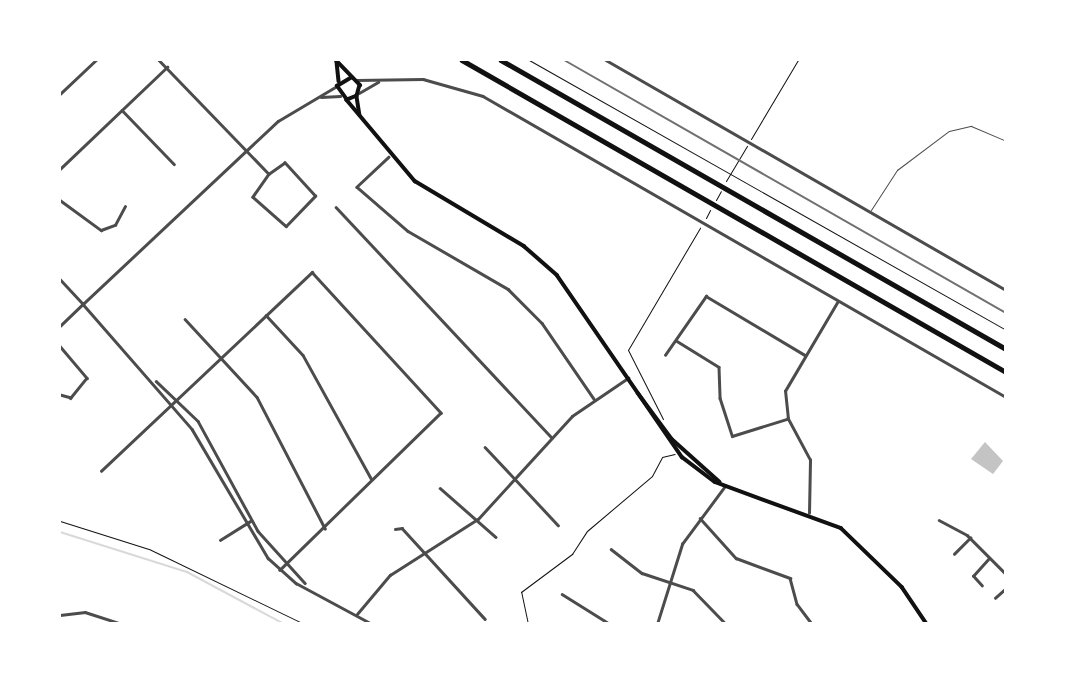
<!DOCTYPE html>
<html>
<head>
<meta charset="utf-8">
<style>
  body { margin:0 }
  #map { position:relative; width:1065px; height:683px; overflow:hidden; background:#fff; font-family:Commissioner,sans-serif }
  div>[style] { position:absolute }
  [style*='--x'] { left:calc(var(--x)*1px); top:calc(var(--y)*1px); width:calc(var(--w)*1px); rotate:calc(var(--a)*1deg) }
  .stream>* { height:2px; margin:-1px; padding:0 1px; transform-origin:1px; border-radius:1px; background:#d9d9d9 }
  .building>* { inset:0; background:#c4c4c4 }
  .path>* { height:1px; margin:-0.5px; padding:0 0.5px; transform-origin:0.5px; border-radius:0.5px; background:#111 }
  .service>* { height:1px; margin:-0.5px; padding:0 0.5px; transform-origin:0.5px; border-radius:0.5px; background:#4c4c4c }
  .minor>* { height:2.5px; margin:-1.25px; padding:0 1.25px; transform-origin:1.25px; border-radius:1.25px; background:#4c4c4c }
  .tertiary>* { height:2.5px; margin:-1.25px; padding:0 1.25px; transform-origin:1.25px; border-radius:1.25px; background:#4c4c4c }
  .secondary>* { height:3.5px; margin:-1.75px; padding:0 1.75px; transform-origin:1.75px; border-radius:1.75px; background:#111 }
  .motorway>* { height:4.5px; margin:-2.25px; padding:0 2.25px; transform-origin:2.25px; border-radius:2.25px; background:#111 }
  .rail>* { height:2px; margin:-1px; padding:0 1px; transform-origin:1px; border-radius:1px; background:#707070 }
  span { translate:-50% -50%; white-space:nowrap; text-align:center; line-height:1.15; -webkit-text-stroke:5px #fff; paint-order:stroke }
  .frame { position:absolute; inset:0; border:61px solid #fff; pointer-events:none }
</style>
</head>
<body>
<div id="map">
  <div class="stream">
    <i style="--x:60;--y:532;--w:133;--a:17.5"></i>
    <i style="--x:187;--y:572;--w:110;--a:28.2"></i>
  </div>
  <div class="building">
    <i style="clip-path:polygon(985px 442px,1003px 461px,993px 474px,971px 459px)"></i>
  </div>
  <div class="path">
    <i style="--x:529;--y:60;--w:548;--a:29.51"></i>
    <i style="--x:751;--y:139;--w:92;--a:-59.3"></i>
    <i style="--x:726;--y:181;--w:41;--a:-59"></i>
    <i style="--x:716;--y:200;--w:10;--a:-61"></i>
    <i style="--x:706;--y:218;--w:9;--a:-63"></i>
    <i style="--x:663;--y:419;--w:77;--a:-116.9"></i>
    <i style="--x:628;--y:350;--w:142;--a:-59.5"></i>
    <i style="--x:60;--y:521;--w:93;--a:17.5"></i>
    <i style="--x:149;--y:549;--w:172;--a:25.8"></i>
    <i style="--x:528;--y:624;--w:33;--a:-102"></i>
    <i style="--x:521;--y:592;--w:64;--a:-36.7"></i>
    <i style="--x:572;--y:554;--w:27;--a:-57"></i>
    <i style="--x:587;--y:531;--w:85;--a:-40.2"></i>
    <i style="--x:652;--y:476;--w:21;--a:-62"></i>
    <i style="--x:662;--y:457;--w:13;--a:-13"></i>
  </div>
  <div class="service">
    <i style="--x:871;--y:210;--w:48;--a:-57"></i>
    <i style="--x:897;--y:170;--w:65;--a:-36.9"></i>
    <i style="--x:949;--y:131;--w:23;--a:-13"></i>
    <i style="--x:971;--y:126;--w:38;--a:23"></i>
  </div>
  <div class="minor">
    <i style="--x:159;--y:60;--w:158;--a:46"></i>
    <i style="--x:269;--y:174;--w:28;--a:125"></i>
    <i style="--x:253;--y:197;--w:44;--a:41.3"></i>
    <i style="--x:286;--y:226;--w:42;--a:-46"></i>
    <i style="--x:315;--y:196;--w:45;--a:-132.3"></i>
    <i style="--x:285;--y:163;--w:19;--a:145"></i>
    <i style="--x:60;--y:94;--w:50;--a:-43.4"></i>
    <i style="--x:122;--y:110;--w:75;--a:46.1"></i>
    <i style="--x:389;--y:157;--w:44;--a:136.8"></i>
    <i style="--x:357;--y:187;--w:67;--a:40.8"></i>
    <i style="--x:408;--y:231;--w:116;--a:30.1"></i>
    <i style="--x:508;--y:289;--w:48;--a:45"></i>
    <i style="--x:542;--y:323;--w:92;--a:55.6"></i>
    <i style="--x:60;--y:169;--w:148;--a:-43.6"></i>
    <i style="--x:60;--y:200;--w:51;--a:36.2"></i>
    <i style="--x:101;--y:230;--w:15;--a:-20"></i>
    <i style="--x:115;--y:225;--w:21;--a:-62"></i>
    <i style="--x:336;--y:207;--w:315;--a:46.9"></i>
    <i style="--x:266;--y:315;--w:54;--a:47.2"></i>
    <i style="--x:303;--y:355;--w:141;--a:61.1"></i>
    <i style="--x:185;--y:319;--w:106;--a:47.3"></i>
    <i style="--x:257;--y:397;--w:148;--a:62.6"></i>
    <i style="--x:60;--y:326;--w:32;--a:-44"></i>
    <i style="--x:83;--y:304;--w:166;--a:48.9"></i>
    <i style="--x:192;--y:429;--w:150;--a:59.5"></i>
    <i style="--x:268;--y:558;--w:38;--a:42"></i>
    <i style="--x:296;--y:583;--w:86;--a:28.3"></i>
    <i style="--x:677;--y:341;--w:49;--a:31.8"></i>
    <i style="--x:719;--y:367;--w:31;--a:88"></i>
    <i style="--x:720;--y:398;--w:40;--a:72"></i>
    <i style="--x:732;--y:436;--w:58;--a:-17.2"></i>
    <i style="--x:60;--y:346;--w:42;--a:49.8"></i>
    <i style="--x:87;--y:378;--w:26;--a:129"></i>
    <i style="--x:71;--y:398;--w:11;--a:-165"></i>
    <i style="--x:665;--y:355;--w:72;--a:-55.2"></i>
    <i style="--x:706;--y:296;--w:115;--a:30.8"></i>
    <i style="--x:156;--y:381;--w:58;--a:43.6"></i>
    <i style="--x:198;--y:421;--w:125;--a:61.4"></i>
    <i style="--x:258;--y:531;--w:70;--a:47.9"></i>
    <i style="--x:485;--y:447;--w:107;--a:46.9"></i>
    <i style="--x:101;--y:471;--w:290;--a:-43.3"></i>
    <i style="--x:312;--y:272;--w:191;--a:47.5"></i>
    <i style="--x:441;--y:413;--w:225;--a:135.7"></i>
    <i style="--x:440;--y:488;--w:74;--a:41.2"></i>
    <i style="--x:809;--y:513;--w:53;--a:-88.9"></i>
    <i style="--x:810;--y:460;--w:47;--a:-118.2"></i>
    <i style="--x:788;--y:419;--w:28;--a:-96"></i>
    <i style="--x:785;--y:391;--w:104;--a:-59.5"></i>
    <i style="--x:700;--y:518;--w:54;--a:48"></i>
    <i style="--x:736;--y:558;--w:58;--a:20.3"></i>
    <i style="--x:790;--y:578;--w:27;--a:75"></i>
    <i style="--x:797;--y:604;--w:25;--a:53"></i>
    <i style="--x:939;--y:520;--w:32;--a:28"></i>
    <i style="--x:967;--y:535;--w:55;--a:45"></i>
    <i style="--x:395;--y:529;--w:7;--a:-8"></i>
    <i style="--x:402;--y:528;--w:123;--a:47.6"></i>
    <i style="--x:220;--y:540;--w:36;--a:-32"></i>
    <i style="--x:611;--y:549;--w:39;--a:38"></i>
    <i style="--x:642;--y:573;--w:54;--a:18.4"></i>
    <i style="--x:693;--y:590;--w:47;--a:45.9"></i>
    <i style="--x:954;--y:554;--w:23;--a:-45"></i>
    <i style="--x:982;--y:586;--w:13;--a:-132"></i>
    <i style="--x:973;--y:576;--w:24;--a:-48"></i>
    <i style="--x:562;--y:594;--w:57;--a:32"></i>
    <i style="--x:995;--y:598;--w:15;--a:-42"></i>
    <i style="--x:357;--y:614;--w:51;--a:-49.8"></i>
    <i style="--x:390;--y:575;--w:104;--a:-32.5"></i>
    <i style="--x:478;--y:519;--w:139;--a:-47.6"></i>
    <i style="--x:572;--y:416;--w:68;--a:-34.2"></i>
    <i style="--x:60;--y:615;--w:25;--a:-7"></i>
    <i style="--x:85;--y:612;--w:39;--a:18"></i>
    <i style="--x:657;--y:624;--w:84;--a:-72.6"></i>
    <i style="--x:682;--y:544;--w:72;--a:-53.4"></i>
  </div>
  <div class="tertiary">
    <i style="--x:606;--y:60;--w:461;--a:29.9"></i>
    <i style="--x:357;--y:80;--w:66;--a:-0.9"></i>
    <i style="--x:423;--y:79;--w:62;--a:15.8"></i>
    <i style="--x:483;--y:96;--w:603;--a:29.92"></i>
    <i style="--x:359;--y:93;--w:22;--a:-30"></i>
    <i style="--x:321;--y:97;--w:19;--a:-3"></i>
    <i style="--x:60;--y:279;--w:34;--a:47"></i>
    <i style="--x:83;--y:304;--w:267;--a:-43.2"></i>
    <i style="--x:278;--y:121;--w:69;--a:-30.7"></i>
  </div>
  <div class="secondary">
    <i style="--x:336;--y:60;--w:35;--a:46"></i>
    <i style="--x:360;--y:85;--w:11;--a:105"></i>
    <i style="--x:357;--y:96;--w:11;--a:158"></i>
    <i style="--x:347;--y:100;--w:17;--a:-126"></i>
    <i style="--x:337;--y:86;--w:17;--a:-31"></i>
    <i style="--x:337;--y:62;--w:19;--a:84"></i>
    <i style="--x:357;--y:97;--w:18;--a:81"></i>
    <i style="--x:347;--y:100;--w:106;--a:50"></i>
    <i style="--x:415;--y:181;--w:127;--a:30.8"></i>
    <i style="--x:524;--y:246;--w:44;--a:41.3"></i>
    <i style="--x:557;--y:275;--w:221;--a:55.5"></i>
    <i style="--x:682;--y:457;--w:41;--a:37.1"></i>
    <i style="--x:715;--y:482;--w:134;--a:20.1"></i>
    <i style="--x:841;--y:528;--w:85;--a:44"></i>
    <i style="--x:902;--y:587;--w:45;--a:56"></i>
    <i style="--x:638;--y:393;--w:57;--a:53.5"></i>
    <i style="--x:672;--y:439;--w:64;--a:41.9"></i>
  </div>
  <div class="motorway">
    <i style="--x:462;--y:60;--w:627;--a:29.84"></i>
    <i style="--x:501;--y:60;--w:582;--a:29.78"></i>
  </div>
  <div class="rail">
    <i style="--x:564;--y:60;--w:509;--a:29.79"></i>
  </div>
  <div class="frame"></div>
</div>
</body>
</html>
